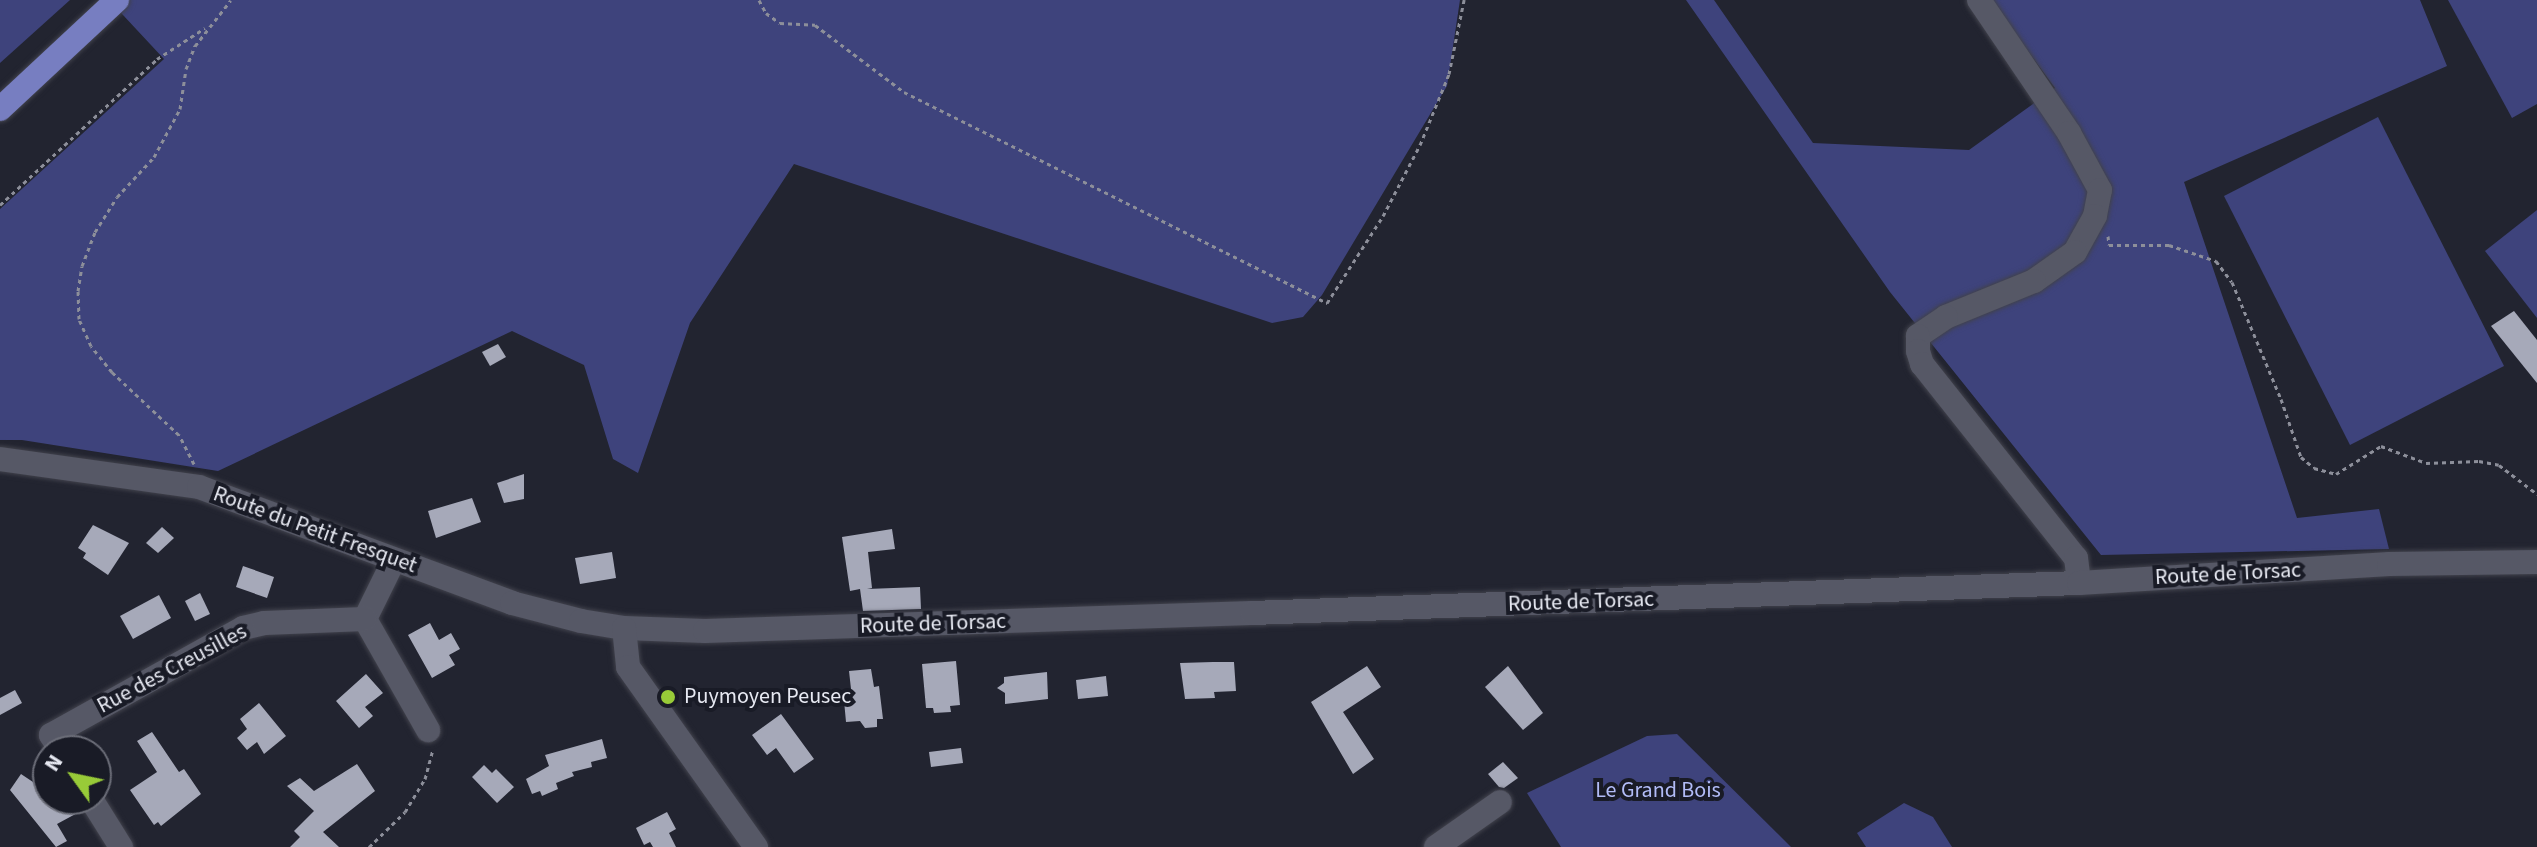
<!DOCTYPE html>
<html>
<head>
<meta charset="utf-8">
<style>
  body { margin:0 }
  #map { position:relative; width:2537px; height:847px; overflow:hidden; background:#222430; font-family:"Source Sans 3",sans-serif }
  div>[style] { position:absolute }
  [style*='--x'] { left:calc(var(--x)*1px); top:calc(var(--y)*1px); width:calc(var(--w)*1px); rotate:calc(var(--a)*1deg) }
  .green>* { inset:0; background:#3e437c }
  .building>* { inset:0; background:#a6a9b9 }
  .path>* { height:3px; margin-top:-1.5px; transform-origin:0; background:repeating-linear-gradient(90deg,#8d8f9a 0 4px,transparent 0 8px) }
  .roads { filter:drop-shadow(0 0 2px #41424c) drop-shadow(0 0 2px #41424c) }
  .minor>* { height:24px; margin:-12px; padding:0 12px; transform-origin:12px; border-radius:12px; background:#565866 }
  .major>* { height:24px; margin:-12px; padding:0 12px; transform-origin:12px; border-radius:12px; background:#777ec1 }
  .dots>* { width:22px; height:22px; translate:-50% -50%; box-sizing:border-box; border:4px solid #191b26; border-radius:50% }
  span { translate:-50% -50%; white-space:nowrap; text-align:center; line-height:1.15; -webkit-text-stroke:8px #191b26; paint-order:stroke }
  .street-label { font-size:22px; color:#e7e9f2 }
  .poi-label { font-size:22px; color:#e7e9f2 }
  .left { translate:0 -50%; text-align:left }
  .park-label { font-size:22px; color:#b2bcf7 }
  .north { position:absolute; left:32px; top:735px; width:80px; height:80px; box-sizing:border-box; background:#191b26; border:2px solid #6b6d78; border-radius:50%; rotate:303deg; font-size:22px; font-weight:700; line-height:32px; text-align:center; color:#e7e9f2 }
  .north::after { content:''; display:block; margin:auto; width:28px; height:36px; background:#98cb38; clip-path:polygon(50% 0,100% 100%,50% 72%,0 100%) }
</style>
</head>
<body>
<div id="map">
  <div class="green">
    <i style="clip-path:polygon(0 0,70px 0,0 63px)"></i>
    <i style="clip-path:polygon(109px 0,1460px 0,1447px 86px,1322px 295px,1303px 317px,1272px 323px,794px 164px,690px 323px,638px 473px,613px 459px,584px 365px,512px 331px,218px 471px,22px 440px,0 440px,0 209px,164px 59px)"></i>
    <i style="clip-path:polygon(1686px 0,1714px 0,1813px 143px,1969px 150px,2055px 88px,1991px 0,2420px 0,2447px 66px,2184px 182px,2297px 518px,2379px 509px,2389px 549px,2101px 555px,1890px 292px)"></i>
    <i style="clip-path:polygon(2448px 0,2537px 0,2537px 104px,2512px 118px)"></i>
    <i style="clip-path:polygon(2378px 117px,2504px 366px,2350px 445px,2224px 196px)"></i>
    <i style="clip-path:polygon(2537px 210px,2537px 318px,2485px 251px)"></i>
    <i style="clip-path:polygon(1677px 734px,1791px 847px,1561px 847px,1527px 793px,1647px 736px)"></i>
    <i style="clip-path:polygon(1904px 803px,1933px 817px,1952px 847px,1866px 847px,1857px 833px)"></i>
  </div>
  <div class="building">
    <i style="clip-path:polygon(2514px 311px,2537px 340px,2537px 383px,2491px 326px)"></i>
    <i style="clip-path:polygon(498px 344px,506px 357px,490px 366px,482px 352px)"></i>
    <i style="clip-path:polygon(524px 474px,524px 499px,504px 503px,497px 483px)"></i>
    <i style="clip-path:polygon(472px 498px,481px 522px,436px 538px,428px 511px)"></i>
    <i style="clip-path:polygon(93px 525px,129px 543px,108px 575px,83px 558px,86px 553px,78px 548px)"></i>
    <i style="clip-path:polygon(162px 527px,174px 538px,158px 553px,146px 543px)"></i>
    <i style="clip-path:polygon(892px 529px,895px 549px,868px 552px,872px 588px,867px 589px,920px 587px,921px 609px,863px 611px,860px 589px,850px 591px,842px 537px)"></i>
    <i style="clip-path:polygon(612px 552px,616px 578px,580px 584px,575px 558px)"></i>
    <i style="clip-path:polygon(243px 566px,274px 577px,267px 598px,236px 587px)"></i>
    <i style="clip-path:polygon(200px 593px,210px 614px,195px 621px,185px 601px)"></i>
    <i style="clip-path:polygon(159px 595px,171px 618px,133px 639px,120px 616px)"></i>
    <i style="clip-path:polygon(430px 623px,439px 640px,451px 633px,460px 649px,449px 655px,455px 665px,432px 678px,408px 635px)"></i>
    <i style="clip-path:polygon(956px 661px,960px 705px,950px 706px,951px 712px,934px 713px,933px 708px,926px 708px,922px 664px)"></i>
    <i style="clip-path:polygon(1213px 662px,1234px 662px,1236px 691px,1214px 692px,1215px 698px,1185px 699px,1180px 663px)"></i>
    <i style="clip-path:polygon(1367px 666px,1381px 687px,1343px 712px,1374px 759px,1353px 774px,1311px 702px)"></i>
    <i style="clip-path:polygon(1508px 666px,1543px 713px,1523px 730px,1485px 687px)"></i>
    <i style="clip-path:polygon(871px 669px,874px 687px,879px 686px,883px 719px,877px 719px,877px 727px,865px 728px,860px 721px,846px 722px,843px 690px,851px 689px,849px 671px)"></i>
    <i style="clip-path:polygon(1047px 672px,1048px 699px,1005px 704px,1005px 693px,997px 688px,1004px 683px,1004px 677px)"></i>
    <i style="clip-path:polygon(366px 674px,383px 693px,365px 707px,373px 716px,359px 728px,336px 701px)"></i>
    <i style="clip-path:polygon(1106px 676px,1108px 696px,1078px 699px,1076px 680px)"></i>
    <i style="clip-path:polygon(15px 690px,22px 703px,0 715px,0 698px)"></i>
    <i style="clip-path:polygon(259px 703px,286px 736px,264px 754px,257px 742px,247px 750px,237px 738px,247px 729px,240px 719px)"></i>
    <i style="clip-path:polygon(781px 714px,814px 759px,794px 773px,776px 748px,767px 755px,752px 735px)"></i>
    <i style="clip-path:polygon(152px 732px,179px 772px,184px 769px,201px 794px,161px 826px,158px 822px,154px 825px,130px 790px,157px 772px,137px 741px)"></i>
    <i style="clip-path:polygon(602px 739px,607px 758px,591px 762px,592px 767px,572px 772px,574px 776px,556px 783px,558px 789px,542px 796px,540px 791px,532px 794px,526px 779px,549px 766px,545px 755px)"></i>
    <i style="clip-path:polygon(961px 748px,963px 763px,931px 767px,929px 752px)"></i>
    <i style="clip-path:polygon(1503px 762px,1518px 778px,1504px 788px,1499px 787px,1488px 774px)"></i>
    <i style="clip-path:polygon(357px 764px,375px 791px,323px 832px,339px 847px,290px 847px,300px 837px,294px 831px,314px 811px,287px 786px,300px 778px,314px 791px)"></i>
    <i style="clip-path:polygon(484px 765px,492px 773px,496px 769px,514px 787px,497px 803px,472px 777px)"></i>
    <i style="clip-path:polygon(21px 774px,42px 788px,48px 799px,78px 807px,81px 811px,57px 824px,67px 841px,56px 847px,10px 790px)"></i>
    <i style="clip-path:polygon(667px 812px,676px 829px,669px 833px,676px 847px,653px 847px,650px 842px,644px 845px,636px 828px)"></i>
  </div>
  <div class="path">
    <i style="--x:759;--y:0;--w:15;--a:62"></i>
    <i style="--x:766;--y:13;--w:17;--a:36"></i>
    <i style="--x:780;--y:23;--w:35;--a:3"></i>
    <i style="--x:815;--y:25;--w:111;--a:37"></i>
    <i style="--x:904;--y:92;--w:473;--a:26.5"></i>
    <i style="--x:1327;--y:303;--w:103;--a:-57.2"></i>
    <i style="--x:1383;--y:216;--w:80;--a:-62.5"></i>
    <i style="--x:1420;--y:145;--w:77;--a:-67.8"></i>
    <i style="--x:1449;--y:74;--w:76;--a:-78.5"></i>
    <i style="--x:0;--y:205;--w:214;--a:-42.9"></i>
    <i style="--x:157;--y:59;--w:57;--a:-32.9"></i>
    <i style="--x:2108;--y:236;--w:9;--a:84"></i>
    <i style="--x:2109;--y:245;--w:60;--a:0"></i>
    <i style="--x:2169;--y:245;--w:50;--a:18.8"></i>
    <i style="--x:2216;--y:261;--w:26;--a:53"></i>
    <i style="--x:2232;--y:282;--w:127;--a:67.3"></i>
    <i style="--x:2281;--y:399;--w:61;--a:71"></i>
    <i style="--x:2301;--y:457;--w:17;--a:40"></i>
    <i style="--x:2314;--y:468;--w:23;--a:15"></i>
    <i style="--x:2336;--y:474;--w:53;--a:-31.9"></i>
    <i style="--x:2381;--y:446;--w:48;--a:20.7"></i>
    <i style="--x:2426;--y:463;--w:53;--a:-2.2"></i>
    <i style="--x:2479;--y:461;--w:20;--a:11"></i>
    <i style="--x:2499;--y:465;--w:48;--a:37.3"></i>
    <i style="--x:194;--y:464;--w:33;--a:-117"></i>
    <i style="--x:179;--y:435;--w:92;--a:-136.8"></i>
    <i style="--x:112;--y:372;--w:33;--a:-129"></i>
    <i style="--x:91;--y:346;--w:30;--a:-114"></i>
    <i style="--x:79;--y:319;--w:28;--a:-92"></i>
    <i style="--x:78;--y:291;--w:25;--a:-81"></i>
    <i style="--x:82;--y:266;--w:36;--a:-69"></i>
    <i style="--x:95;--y:232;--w:41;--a:-57.8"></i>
    <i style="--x:117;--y:197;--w:54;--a:-47.2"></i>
    <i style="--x:154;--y:157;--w:55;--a:-61.6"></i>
    <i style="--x:180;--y:109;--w:40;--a:-81.5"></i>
    <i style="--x:186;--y:69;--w:25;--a:-69"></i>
    <i style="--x:195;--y:46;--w:58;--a:-52"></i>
    <i style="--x:369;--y:847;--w:50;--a:-44.2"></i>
    <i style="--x:405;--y:812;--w:39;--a:-59"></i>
    <i style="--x:425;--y:779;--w:30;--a:-75"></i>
  </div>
  <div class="roads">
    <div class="minor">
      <i style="--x:1979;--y:0;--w:161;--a:55.9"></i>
      <i style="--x:2069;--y:133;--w:65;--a:61.5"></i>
      <i style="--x:2100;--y:190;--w:26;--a:101"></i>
      <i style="--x:2095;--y:216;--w:41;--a:119.1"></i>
      <i style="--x:2075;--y:252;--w:50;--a:144.7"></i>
      <i style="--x:2034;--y:281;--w:95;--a:157.8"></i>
      <i style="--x:1946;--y:317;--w:34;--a:146"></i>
      <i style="--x:1918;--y:336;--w:15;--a:90"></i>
      <i style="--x:1918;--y:351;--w:14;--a:73"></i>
      <i style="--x:1922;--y:364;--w:248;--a:51.6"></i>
      <i style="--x:2076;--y:558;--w:25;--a:83"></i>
      <i style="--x:0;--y:459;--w:201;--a:8"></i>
      <i style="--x:199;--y:487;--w:334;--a:20.3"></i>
      <i style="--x:512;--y:603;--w:71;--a:14.6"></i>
      <i style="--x:581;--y:621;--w:44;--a:9.2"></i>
      <i style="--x:624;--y:628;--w:81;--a:2.1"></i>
      <i style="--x:705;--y:631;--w:547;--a:-1.88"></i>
      <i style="--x:1252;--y:613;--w:828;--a:-2.08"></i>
      <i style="--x:2079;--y:583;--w:311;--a:-3.5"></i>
      <i style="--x:2389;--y:564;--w:148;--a:-0.8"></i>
      <i style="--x:394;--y:560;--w:66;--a:116.2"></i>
      <i style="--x:365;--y:619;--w:128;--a:60.4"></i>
      <i style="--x:624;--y:628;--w:39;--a:84"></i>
      <i style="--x:628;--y:667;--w:221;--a:54.6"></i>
      <i style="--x:61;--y:751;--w:19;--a:-122"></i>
      <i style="--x:51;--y:735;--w:220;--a:-29.1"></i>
      <i style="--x:243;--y:628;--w:22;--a:-13"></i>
      <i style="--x:264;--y:623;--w:101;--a:-2.3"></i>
      <i style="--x:91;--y:799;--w:57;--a:58"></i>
      <i style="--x:1436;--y:847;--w:78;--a:-35.1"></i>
    </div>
    <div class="major">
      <i style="--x:0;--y:109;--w:160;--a:-43"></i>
    </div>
  </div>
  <div class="dots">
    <i style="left:668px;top:697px;background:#98cb38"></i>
  </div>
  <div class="street-label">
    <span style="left:315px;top:530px;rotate:20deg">Route du Petit Fresquet</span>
    <span style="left:2228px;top:574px;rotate:-3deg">Route de Torsac</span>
    <span style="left:1581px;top:602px;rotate:-2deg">Route de Torsac</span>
    <span style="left:933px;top:624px;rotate:-2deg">Route de Torsac</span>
    <span style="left:172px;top:669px;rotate:-28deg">Rue des Creusilles</span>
  </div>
  <div class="poi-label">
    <span class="left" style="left:684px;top:697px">Puymoyen Peusec</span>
  </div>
  <div class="park-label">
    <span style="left:1658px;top:791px">Le Grand Bois</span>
  </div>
  <div class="north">N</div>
</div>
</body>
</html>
